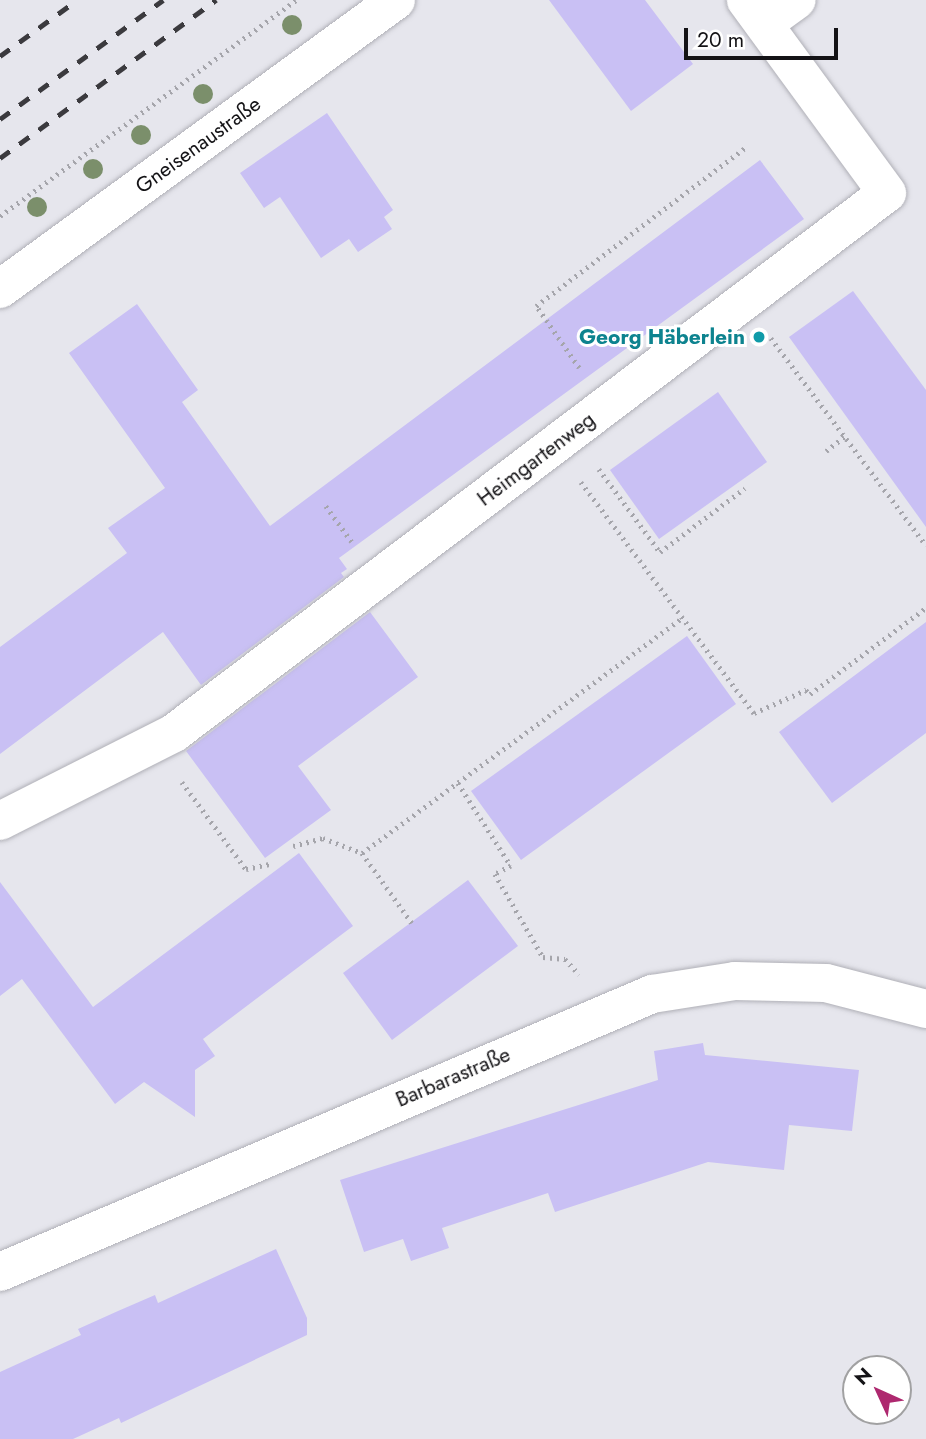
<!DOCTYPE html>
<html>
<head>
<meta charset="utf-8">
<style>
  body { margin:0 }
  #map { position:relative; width:926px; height:1439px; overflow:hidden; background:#e6e6ed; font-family:Jost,sans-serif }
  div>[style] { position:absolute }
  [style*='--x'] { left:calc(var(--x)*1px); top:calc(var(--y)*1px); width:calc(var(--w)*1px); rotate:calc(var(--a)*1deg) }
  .building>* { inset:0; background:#c9c0f4 }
  .path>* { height:4.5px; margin-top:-2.25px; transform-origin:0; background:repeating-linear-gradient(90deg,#a5a5ab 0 2px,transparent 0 7px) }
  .roads { filter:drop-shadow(0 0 2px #b0b0b7) drop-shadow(0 0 2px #b0b0b7) }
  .minor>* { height:38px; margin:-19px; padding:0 19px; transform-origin:19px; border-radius:19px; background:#fff }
  .rail>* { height:5px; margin-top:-2.5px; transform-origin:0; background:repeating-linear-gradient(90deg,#3b3a3e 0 12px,transparent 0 24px) }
  .trees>* { width:20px; height:20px; margin:-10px; border-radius:50%; background:#7b8f6b }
  .dots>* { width:19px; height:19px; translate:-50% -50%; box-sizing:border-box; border:4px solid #fff; border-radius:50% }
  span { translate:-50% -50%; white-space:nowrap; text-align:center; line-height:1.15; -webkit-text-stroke:6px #fff; paint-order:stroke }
  .street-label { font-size:21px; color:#141316 }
  .culture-label { font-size:21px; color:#0d838f; font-weight:700 }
  .right { translate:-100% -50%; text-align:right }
  .north { position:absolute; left:842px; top:1355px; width:70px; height:70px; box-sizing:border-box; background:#fff; border:2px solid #a1a1a2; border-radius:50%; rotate:315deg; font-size:19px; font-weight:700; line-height:28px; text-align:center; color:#141316 }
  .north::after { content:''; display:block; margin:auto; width:24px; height:32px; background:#ae286f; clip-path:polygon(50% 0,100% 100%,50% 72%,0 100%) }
  .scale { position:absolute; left:684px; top:28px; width:154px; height:32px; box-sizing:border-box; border:4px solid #141316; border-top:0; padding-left:9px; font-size:21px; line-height:24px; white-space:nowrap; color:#141316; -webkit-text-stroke:5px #fff; paint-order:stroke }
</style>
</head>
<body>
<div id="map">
  <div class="building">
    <i style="clip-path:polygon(549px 0,645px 0,693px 64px,631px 111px)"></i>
    <i style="clip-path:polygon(327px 113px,393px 210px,384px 217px,392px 229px,358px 252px,349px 239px,321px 258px,280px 197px,264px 208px,240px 173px)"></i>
    <i style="clip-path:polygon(760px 160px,804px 219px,339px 558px,347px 569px,341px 573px,344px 577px,201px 685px,163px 632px,0 754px,0 647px,127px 553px,108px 528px,165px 488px,69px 353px,137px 304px,198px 390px,182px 402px,270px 526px)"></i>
    <i style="clip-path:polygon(853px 291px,926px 390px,926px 527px,789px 337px)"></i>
    <i style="clip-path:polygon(718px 392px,767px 462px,659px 539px,610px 470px)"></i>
    <i style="clip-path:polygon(370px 612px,418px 677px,298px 766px,331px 810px,265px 858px,186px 751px)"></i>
    <i style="clip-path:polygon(926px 622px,926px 733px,832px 803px,779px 732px)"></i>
    <i style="clip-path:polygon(687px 636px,736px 704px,521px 860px,471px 791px)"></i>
    <i style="clip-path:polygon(299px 853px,353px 926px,203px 1039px,215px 1056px,195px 1070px,195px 1117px,144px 1082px,115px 1104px,22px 979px,0 996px,0 882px,93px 1007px)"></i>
    <i style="clip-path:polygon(468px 880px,518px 946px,392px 1040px,343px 973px)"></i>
    <i style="clip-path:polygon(703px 1043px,705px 1055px,859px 1070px,852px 1131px,789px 1125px,784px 1170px,708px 1162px,555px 1212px,548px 1193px,442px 1228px,449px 1248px,411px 1261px,403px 1239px,364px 1252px,340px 1180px,658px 1080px,654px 1051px)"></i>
    <i style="clip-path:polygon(276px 1249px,307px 1318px,307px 1335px,121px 1423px,119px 1418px,73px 1439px,0 1439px,0 1372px,81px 1335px,78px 1329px,118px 1311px,155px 1295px,158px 1303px)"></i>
  </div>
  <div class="path">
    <i style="--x:0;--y:216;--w:366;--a:-36.1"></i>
    <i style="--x:771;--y:338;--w:259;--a:53.2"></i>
    <i style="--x:579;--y:368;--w:75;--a:-124.7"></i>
    <i style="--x:536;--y:306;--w:263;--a:-37.1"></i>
    <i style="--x:826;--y:451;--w:23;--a:-38"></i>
    <i style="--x:599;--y:469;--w:103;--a:53.7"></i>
    <i style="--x:660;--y:552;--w:106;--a:-37"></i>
    <i style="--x:581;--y:482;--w:289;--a:53.2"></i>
    <i style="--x:754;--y:713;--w:57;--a:-23.9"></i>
    <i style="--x:806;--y:690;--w:6;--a:45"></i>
    <i style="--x:810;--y:694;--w:144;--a:-36.6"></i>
    <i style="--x:326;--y:506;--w:44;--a:54.2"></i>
    <i style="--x:182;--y:782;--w:108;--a:53.7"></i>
    <i style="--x:246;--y:869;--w:24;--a:-12"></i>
    <i style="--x:458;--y:783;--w:98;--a:57.4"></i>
    <i style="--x:511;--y:866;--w:18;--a:153"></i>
    <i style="--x:495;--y:874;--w:96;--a:60"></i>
    <i style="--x:543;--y:957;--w:22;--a:5"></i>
    <i style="--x:565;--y:959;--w:21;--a:47"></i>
    <i style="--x:293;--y:846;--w:31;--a:-15"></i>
    <i style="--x:323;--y:838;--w:42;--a:21"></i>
    <i style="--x:362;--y:853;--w:86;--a:54.5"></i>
    <i style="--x:362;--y:853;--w:397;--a:-36.3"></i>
  </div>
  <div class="roads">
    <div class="minor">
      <i style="--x:765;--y:23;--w:39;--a:-36"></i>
      <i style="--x:0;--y:289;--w:490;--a:-36.1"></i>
      <i style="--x:0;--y:821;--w:195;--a:-26.8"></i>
      <i style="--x:174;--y:733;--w:894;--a:-37.14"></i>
      <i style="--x:887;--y:193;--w:239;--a:-126.2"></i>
      <i style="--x:0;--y:1272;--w:709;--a:-23.09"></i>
      <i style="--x:652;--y:994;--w:84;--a:-8.9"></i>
      <i style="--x:735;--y:981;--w:91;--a:1.3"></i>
      <i style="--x:826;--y:983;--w:103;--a:14.6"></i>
    </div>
  </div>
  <div class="rail">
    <i style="--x:0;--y:56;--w:95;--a:-36"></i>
    <i style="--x:0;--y:119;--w:202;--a:-36.1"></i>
    <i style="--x:0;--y:158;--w:268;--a:-36.2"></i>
  </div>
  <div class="trees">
    <i style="left:292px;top:25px"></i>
    <i style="left:203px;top:94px"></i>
    <i style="left:141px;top:135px"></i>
    <i style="left:93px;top:169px"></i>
    <i style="left:37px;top:207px"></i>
  </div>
  <div class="dots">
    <i style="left:759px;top:337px;background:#0f9aa8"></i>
  </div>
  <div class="street-label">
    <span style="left:198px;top:145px;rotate:-36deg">Gneisenaustraße</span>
    <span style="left:536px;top:459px;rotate:-37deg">Heimgartenweg</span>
    <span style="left:453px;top:1077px;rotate:-23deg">Barbarastraße</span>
  </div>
  <div class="culture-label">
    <span class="right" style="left:745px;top:337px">Georg Häberlein</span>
  </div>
  <div class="north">N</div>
  <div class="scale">20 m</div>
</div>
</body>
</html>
